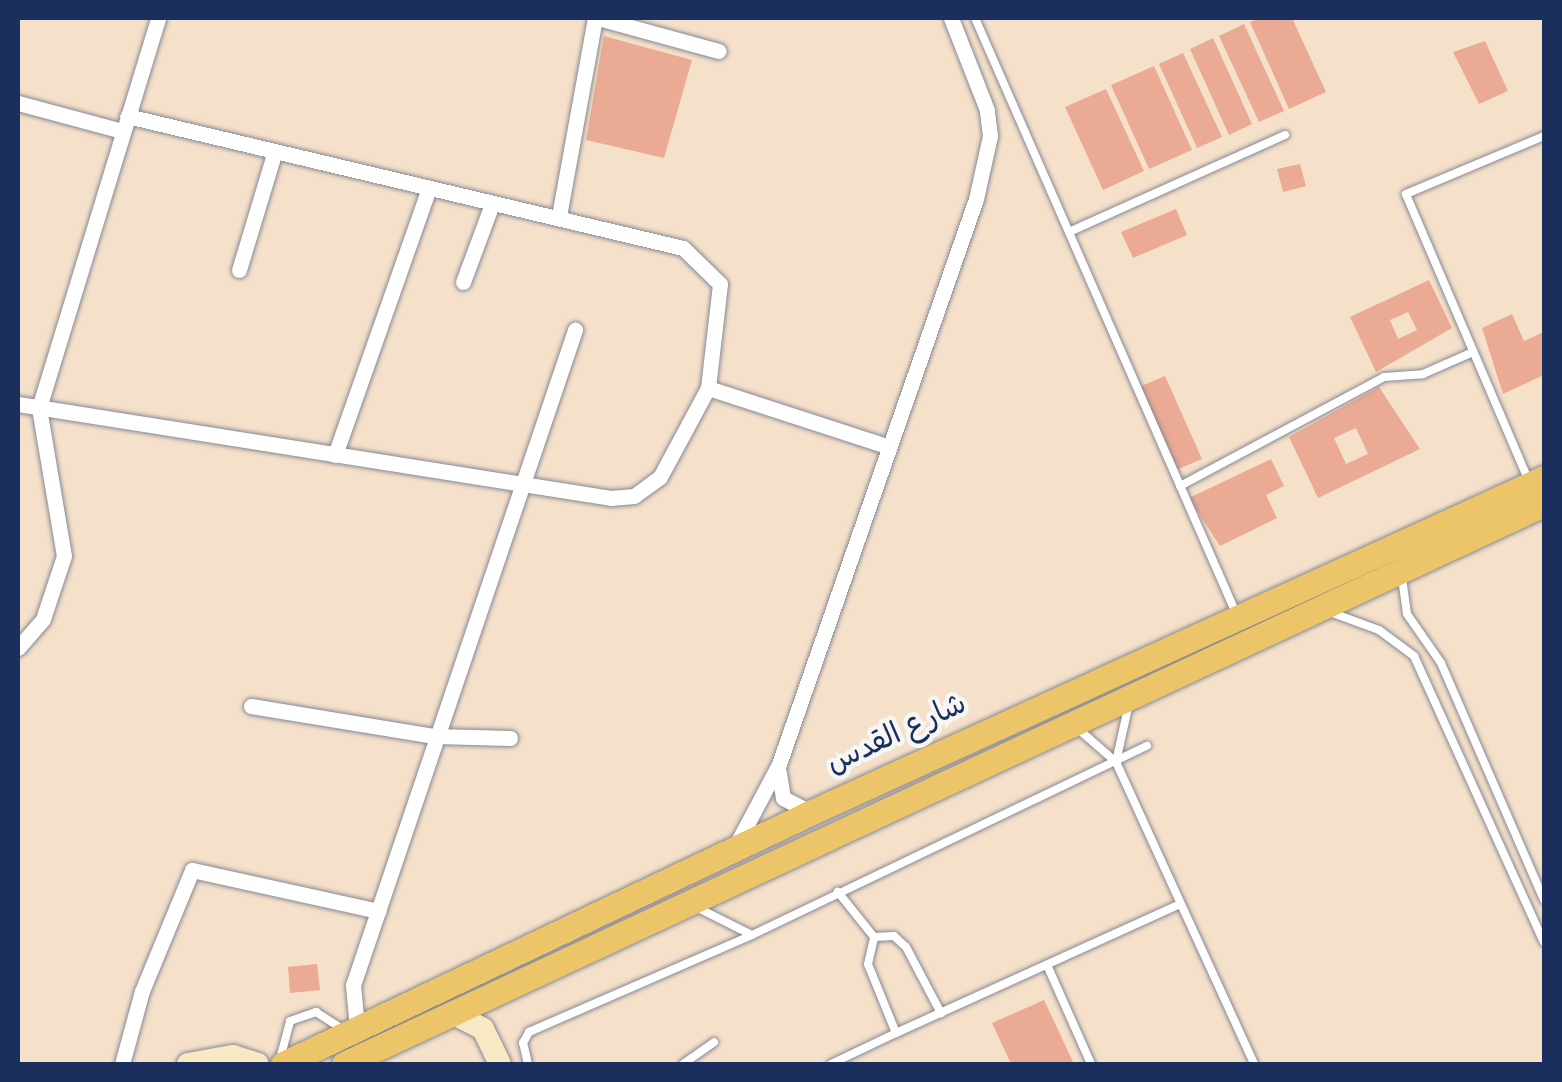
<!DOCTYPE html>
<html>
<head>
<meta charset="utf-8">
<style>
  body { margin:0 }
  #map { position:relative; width:1562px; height:1082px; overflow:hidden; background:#f5e1ca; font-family:Dekko,"Playpen Sans Arabic",sans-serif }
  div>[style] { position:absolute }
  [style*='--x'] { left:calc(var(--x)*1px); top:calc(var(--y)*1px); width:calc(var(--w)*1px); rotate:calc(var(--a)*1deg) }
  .building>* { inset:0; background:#eaaa93 }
  .roads { filter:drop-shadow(0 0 2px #888894) drop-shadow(0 0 2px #888894) }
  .service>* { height:8px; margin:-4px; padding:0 4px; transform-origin:4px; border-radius:4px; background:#fff }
  .minor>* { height:15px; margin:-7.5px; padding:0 7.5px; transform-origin:7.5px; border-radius:7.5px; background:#fff }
  .secondary>* { height:22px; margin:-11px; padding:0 11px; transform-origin:11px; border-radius:11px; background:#f8e8c3 }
  .trunk>* { height:25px; margin:-12.5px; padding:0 12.5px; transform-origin:12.5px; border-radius:12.5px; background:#edc569 }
  span { translate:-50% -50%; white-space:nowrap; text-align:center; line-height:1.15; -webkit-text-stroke:9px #f6f6f2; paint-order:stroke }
  .street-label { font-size:30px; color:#1b2f5e }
  .frame { position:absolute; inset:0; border:20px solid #1b2f5e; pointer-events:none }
</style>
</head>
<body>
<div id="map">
  <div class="building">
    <i style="clip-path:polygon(1260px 18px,1292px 18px,1326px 92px,1289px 109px,1250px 22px)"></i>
    <i style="clip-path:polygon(1244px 24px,1284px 111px,1259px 122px,1219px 36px)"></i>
    <i style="clip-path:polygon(604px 36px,692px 60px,664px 158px,586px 140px)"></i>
    <i style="clip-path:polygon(1213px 38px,1252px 124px,1229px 135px,1190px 49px)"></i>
    <i style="clip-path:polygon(1485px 41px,1508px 91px,1479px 104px,1453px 52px)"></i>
    <i style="clip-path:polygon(1183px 53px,1222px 137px,1197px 148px,1159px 64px)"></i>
    <i style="clip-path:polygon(1154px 66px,1192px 150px,1149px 169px,1111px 85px)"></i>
    <i style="clip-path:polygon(1106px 89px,1144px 171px,1103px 190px,1065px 107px)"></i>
    <i style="clip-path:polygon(1300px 164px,1306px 186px,1283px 192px,1277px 169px)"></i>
    <i style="clip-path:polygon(1176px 209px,1187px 235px,1133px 258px,1121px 232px)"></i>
    <i style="clip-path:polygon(evenodd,1429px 280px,1452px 328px,1376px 372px,1350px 317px,1429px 280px,1408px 312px,1417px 330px,1398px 339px,1390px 320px,1408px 312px)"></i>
    <i style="clip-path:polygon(1512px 314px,1524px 341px,1544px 332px,1544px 375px,1503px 394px,1482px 328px)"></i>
    <i style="clip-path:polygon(1165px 376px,1202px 459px,1176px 470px,1139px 387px)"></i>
    <i style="clip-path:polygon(evenodd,1379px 387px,1420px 449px,1318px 498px,1289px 437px,1379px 387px,1356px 428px,1368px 454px,1346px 464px,1334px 438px,1356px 428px)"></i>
    <i style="clip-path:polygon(1271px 459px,1284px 486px,1266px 495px,1277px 518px,1220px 546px,1189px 498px)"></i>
    <i style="clip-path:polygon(317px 964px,320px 990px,290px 993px,288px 967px)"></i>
    <i style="clip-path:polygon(1044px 1000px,1074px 1064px,1011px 1064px,992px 1023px)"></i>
  </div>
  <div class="roads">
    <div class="service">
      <i style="--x:975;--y:18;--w:650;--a:66.32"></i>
      <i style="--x:1069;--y:232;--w:237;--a:-24.2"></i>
      <i style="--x:1528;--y:479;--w:310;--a:-113.2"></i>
      <i style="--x:1406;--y:194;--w:150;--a:-22.8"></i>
      <i style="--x:1180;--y:486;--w:231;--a:-28.1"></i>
      <i style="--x:1384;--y:377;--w:39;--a:-4"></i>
      <i style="--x:1423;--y:374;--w:55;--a:-23.7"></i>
      <i style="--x:1402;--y:578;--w:36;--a:82"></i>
      <i style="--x:1407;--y:614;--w:60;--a:55.2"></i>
      <i style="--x:1441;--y:663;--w:258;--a:66.5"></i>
      <i style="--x:1330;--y:612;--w:52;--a:20.2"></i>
      <i style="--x:1379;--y:630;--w:44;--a:36.6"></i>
      <i style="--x:1414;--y:656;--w:314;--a:65.6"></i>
      <i style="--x:1077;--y:728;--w:52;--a:41.1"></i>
      <i style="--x:1116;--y:762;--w:332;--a:65.4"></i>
      <i style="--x:1116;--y:762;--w:55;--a:-77.5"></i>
      <i style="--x:696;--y:907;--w:60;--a:26.6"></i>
      <i style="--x:874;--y:937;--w:20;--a:-3"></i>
      <i style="--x:894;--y:936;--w:16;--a:43"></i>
      <i style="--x:906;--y:947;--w:75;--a:62.1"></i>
      <i style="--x:1047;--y:965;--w:108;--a:66"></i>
      <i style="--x:896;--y:1033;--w:310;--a:-24.4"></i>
      <i style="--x:280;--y:1059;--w:39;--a:-75"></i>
      <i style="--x:290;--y:1021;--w:28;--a:-19"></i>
      <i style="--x:316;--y:1012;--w:33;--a:33"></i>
      <i style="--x:528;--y:1064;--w:22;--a:-103"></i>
      <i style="--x:523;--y:1043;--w:13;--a:-61"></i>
      <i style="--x:529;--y:1032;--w:243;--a:-23.5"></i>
      <i style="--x:752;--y:935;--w:438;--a:-25.6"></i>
      <i style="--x:683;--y:1064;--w:38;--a:-35"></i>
      <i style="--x:831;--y:1064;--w:72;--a:-25.5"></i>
      <i style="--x:896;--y:1033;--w:74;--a:-112.1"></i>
      <i style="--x:868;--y:964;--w:28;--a:-77"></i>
      <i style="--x:874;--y:937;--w:58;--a:-128.7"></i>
    </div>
    <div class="minor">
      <i style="--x:598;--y:18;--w:125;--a:15.3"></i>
      <i style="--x:18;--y:103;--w:108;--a:15.1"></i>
      <i style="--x:559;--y:216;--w:201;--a:-79.7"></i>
      <i style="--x:239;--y:270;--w:124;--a:-73.2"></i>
      <i style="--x:463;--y:282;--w:83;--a:-69.6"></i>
      <i style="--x:708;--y:388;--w:188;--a:18"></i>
      <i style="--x:18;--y:404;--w:600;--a:9.01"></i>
      <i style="--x:611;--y:498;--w:23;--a:-5"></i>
      <i style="--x:634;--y:496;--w:32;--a:-36"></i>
      <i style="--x:660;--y:477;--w:101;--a:-61.7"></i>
      <i style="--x:708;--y:388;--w:105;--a:-83.4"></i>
      <i style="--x:720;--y:284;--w:52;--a:-135.8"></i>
      <i style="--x:683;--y:248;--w:571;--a:-166.64"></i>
      <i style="--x:335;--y:455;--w:283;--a:-70.6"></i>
      <i style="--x:18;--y:648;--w:38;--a:-49"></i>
      <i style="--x:43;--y:619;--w:66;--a:-71.6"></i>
      <i style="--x:64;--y:556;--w:150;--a:-99.6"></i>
      <i style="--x:39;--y:408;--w:408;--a:-73"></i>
      <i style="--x:251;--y:706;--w:186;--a:9.3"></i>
      <i style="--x:435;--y:736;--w:75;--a:1.5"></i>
      <i style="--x:779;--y:773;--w:25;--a:81"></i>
      <i style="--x:783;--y:798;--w:30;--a:27"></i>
      <i style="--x:736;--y:845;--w:92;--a:-62"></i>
      <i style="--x:779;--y:764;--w:598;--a:-70.78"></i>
      <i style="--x:976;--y:199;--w:65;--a:-77.5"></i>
      <i style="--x:990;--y:136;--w:26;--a:-97"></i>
      <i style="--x:987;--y:110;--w:99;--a:-111.4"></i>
      <i style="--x:357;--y:1028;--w:43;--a:-95.3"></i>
      <i style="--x:353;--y:985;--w:692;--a:-71.28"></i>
      <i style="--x:122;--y:1064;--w:76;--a:-74.7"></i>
      <i style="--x:142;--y:991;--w:131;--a:-67.5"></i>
      <i style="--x:192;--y:870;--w:191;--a:12.4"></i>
    </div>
    <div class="secondary">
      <i style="--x:452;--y:1013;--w:35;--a:27"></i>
      <i style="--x:483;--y:1029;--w:39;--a:64"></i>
      <i style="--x:188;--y:1064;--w:46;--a:-10.1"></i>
      <i style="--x:233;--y:1056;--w:26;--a:18"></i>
    </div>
    <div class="trunk">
      <i style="--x:283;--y:1064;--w:586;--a:-25.47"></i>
      <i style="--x:812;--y:812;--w:805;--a:-24.53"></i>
      <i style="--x:344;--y:1064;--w:1324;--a:-25.02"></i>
    </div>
  </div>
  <div class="street-label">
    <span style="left:898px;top:737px;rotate:-25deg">شارع القدس</span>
  </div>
  <div class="frame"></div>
</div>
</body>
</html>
